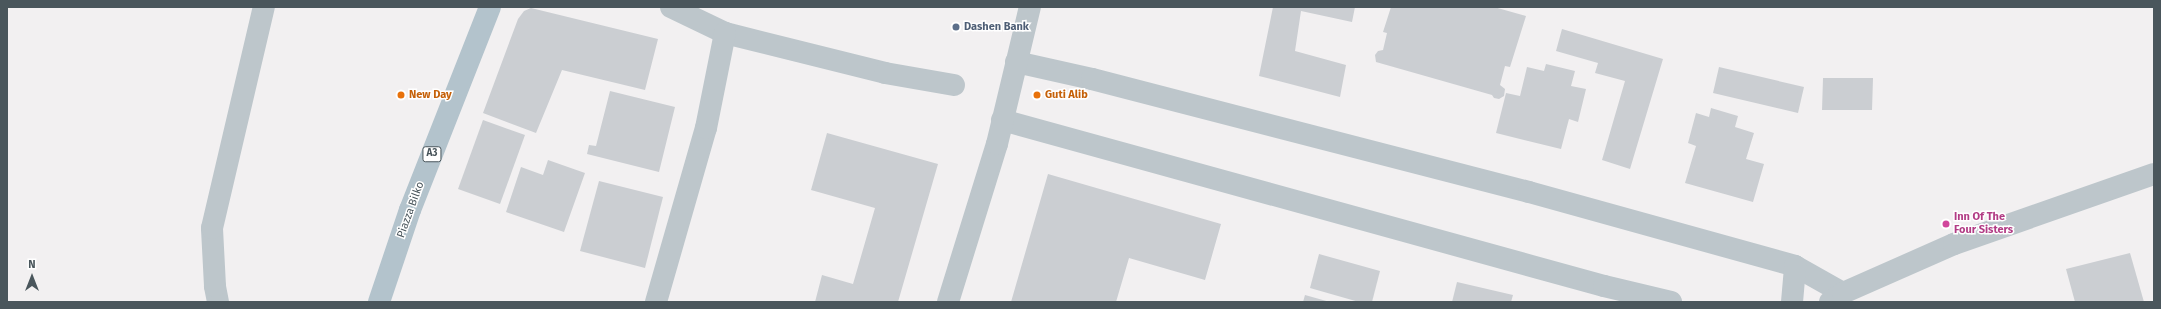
<!DOCTYPE html>
<html>
<head>
<meta charset="utf-8">
<style>
  body { margin:0 }
  #map { position:relative; width:2161px; height:309px; overflow:hidden; background:#f2f0f1; font-family:"Fira Sans",sans-serif }
  div>[style] { position:absolute }
  [style*='--x'] { left:calc(var(--x)*1px); top:calc(var(--y)*1px); width:calc(var(--w)*1px); rotate:calc(var(--a)*1deg) }
  .building>* { inset:0; background:#cbced2 }
  .minor>* { height:22px; margin:-11px; padding:0 11px; transform-origin:11px; border-radius:11px; background:#bdc6cb }
  .major>* { height:22px; margin:-11px; padding:0 11px; transform-origin:11px; border-radius:11px; background:#b3c3cc }
  .dots>* { width:11px; height:11px; translate:-50% -50%; box-sizing:border-box; border:2px solid #fff; border-radius:50% }
  span { translate:-50% -50%; white-space:nowrap; text-align:center; line-height:1.15; -webkit-text-stroke:3px #fff; paint-order:stroke }
  .shield-label span { padding:1px 3px; background:#fff; border:1px solid; border-radius:3px; -webkit-text-stroke-width:0 }
  .shield-label { font-size:10px; color:#4a565c; font-weight:700 }
  .service-label { font-size:11px; color:#4e5e75; font-weight:700 }
  .left { translate:0 -50%; text-align:left }
  .food-label { font-size:11px; color:#c56008; font-weight:700 }
  .street-label { font-size:11px; color:#4a565c }
  .hotel-label { font-size:11px; color:#b23c85; font-weight:700 }
  .frame { position:absolute; inset:0; border:8px solid #4a565c; pointer-events:none }
  .north { position:absolute; left:12px; top:257px; width:40px; height:40px; -webkit-text-stroke:3px #fff; paint-order:stroke; rotate:0deg; font-size:11px; font-weight:700; line-height:16px; text-align:center; color:#4a565c }
  .north::after { content:''; display:block; margin:auto; width:14px; height:18px; background:#4a565c; clip-path:polygon(50% 0,100% 100%,50% 72%,0 100%) }
</style>
</head>
<body>
<div id="map">
  <div class="building">
    <i style="clip-path:polygon(1273px 7px,1355px 7px,1352px 22px,1301px 11px,1295px 51px,1346px 65px,1340px 97px,1259px 76px)"></i>
    <i style="clip-path:polygon(1391px 7px,1494px 7px,1526px 16px,1510px 67px,1505px 66px,1500px 85px,1505px 89px,1504px 96px,1499px 99px,1494px 98px,1492px 95px,1376px 62px,1375px 55px,1378px 51px,1383px 50px,1387px 33px,1383px 32px)"></i>
    <i style="clip-path:polygon(531px 8px,658px 39px,645px 90px,562px 70px,536px 133px,483px 113px,518px 19px,524px 11px)"></i>
    <i style="clip-path:polygon(1562px 29px,1663px 59px,1630px 169px,1602px 160px,1625px 81px,1595px 73px,1598px 63px,1556px 51px)"></i>
    <i style="clip-path:polygon(1546px 64px,1575px 71px,1571px 86px,1586px 89px,1578px 122px,1569px 119px,1561px 149px,1496px 133px,1506px 93px,1520px 96px,1527px 67px,1544px 71px)"></i>
    <i style="clip-path:polygon(1719px 67px,1804px 87px,1798px 113px,1713px 93px)"></i>
    <i style="clip-path:polygon(1823px 78px,1873px 78px,1872px 110px,1822px 110px)"></i>
    <i style="clip-path:polygon(610px 91px,675px 107px,659px 172px,587px 154px,589px 145px,596px 146px)"></i>
    <i style="clip-path:polygon(1711px 108px,1738px 116px,1735px 127px,1754px 133px,1746px 159px,1764px 164px,1753px 202px,1685px 183px,1696px 146px,1688px 143px,1696px 113px,1709px 117px)"></i>
    <i style="clip-path:polygon(483px 120px,525px 135px,500px 204px,458px 189px)"></i>
    <i style="clip-path:polygon(827px 133px,938px 164px,898px 302px,815px 302px,822px 275px,853px 284px,875px 208px,811px 190px)"></i>
    <i style="clip-path:polygon(548px 160px,585px 173px,564px 232px,506px 212px,521px 167px,543px 175px)"></i>
    <i style="clip-path:polygon(1048px 174px,1221px 224px,1205px 280px,1129px 258px,1116px 302px,1011px 302px)"></i>
    <i style="clip-path:polygon(599px 181px,663px 197px,645px 268px,580px 251px)"></i>
    <i style="clip-path:polygon(2130px 253px,2144px 302px,2075px 302px,2066px 269px)"></i>
    <i style="clip-path:polygon(1319px 254px,1380px 271px,1372px 302px,1359px 302px,1310px 288px)"></i>
    <i style="clip-path:polygon(1457px 282px,1513px 295px,1511px 302px,1452px 302px)"></i>
    <i style="clip-path:polygon(1305px 295px,1330px 302px,1303px 302px)"></i>
  </div>
  <div class="minor">
    <i style="--x:671;--y:7;--w:60;--a:25.7"></i>
    <i style="--x:725;--y:33;--w:165;--a:14"></i>
    <i style="--x:885;--y:73;--w:70;--a:9.9"></i>
    <i style="--x:1016;--y:62;--w:78;--a:12.6"></i>
    <i style="--x:1092;--y:79;--w:451;--a:14.5"></i>
    <i style="--x:1529;--y:192;--w:276;--a:15.5"></i>
    <i style="--x:1795;--y:266;--w:55;--a:29.4"></i>
    <i style="--x:1002;--y:120;--w:624;--a:15.42"></i>
    <i style="--x:1604;--y:286;--w:69;--a:13.4"></i>
    <i style="--x:218;--y:302;--w:16;--a:-101"></i>
    <i style="--x:215;--y:286;--w:58;--a:-93"></i>
    <i style="--x:212;--y:228;--w:227;--a:-76.8"></i>
    <i style="--x:656;--y:302;--w:181;--a:-74"></i>
    <i style="--x:706;--y:128;--w:97;--a:-78.7"></i>
    <i style="--x:948;--y:302;--w:165;--a:-72.8"></i>
    <i style="--x:997;--y:144;--w:141;--a:-76.5"></i>
    <i style="--x:1792;--y:302;--w:36;--a:-85"></i>
    <i style="--x:1830;--y:302;--w:16;--a:-35"></i>
    <i style="--x:1843;--y:293;--w:121;--a:-23.8"></i>
    <i style="--x:1954;--y:244;--w:212;--a:-19.3"></i>
  </div>
  <div class="major">
    <i style="--x:379;--y:302;--w:97;--a:-71.4"></i>
    <i style="--x:410;--y:210;--w:218;--a:-68.5"></i>
  </div>
  <div class="dots">
    <i style="left:956px;top:27px;background:#5c6f8a"></i>
    <i style="left:401px;top:95px;background:#e8710a"></i>
    <i style="left:1037px;top:95px;background:#e8710a"></i>
    <i style="left:1946px;top:224px;background:#d1479c"></i>
  </div>
  <div class="shield-label">
    <span style="left:432px;top:154px">A3</span>
  </div>
  <div class="service-label">
    <span class="left" style="left:964px;top:27px">Dashen Bank</span>
  </div>
  <div class="food-label">
    <span class="left" style="left:409px;top:95px">New Day</span>
    <span class="left" style="left:1045px;top:95px">Guti Alib</span>
  </div>
  <div class="street-label">
    <span style="left:411px;top:210px;rotate:-70deg">Piazza Bilko</span>
  </div>
  <div class="hotel-label">
    <span class="left" style="left:1954px;top:224px">Inn Of The<br>Four Sisters</span>
  </div>
  <div class="frame"></div>
  <div class="north">N</div>
</div>
</body>
</html>
